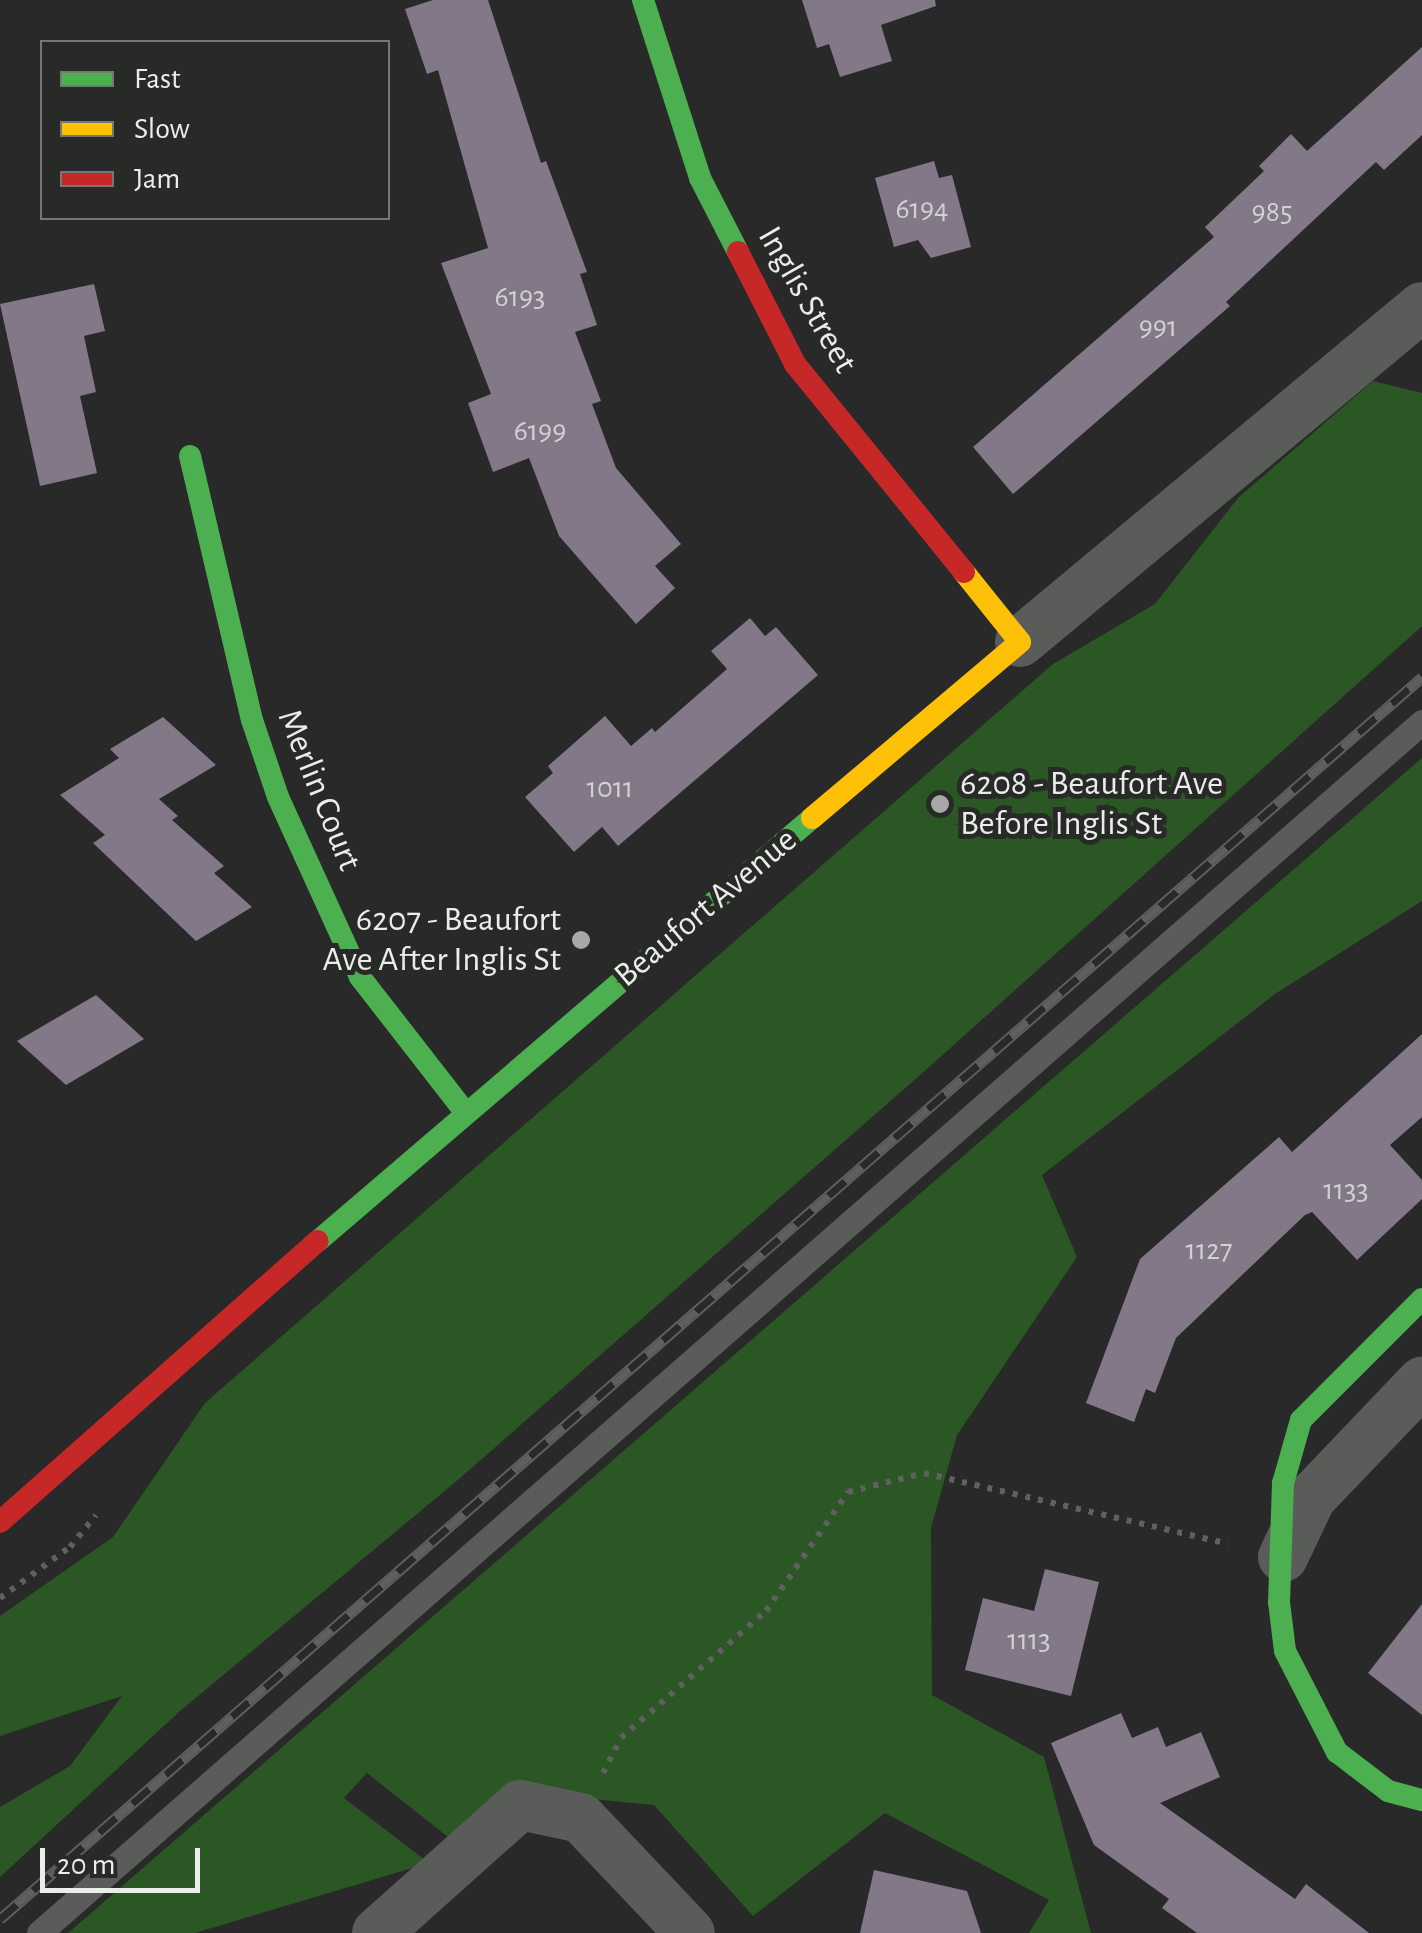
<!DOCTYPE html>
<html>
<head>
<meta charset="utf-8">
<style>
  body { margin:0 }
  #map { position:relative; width:1422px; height:1933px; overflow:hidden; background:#282928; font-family:"Alegreya Sans",sans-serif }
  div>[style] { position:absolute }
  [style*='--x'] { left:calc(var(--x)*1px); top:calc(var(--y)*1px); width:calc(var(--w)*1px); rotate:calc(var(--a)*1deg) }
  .green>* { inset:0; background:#2b5724 }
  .building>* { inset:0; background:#827887 }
  .path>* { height:6px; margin-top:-3px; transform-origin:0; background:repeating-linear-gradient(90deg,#5f605f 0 5px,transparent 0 13px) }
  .lane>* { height:25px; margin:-12.5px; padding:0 12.5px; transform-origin:12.5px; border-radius:12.5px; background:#5a5c5a }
  .street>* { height:50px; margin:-25px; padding:0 25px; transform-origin:25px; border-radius:25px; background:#5a5c5a }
  .fast>* { height:22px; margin:-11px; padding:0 11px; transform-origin:11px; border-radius:11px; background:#4caf50 }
  .slow>* { height:22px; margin:-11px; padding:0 11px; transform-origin:11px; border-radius:11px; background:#ffc107 }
  .jam>* { height:22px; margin:-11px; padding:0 11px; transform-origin:11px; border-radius:11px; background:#c62828 }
  .rail>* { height:11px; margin-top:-5.5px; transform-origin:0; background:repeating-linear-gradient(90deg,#282a27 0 22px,#5e5f5e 0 44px); box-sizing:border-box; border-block:2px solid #5e5f5e }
  .dots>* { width:28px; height:28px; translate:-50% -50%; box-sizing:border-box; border:5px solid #282a27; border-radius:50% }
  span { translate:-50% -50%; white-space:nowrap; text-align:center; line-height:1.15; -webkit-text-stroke:10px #282a27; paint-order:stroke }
  .number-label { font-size:30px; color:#d1d0d2 }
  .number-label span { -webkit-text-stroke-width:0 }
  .street-label { font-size:35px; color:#ebedeb }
  .poi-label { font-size:35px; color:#ebedeb }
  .left { translate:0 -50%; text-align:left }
  .right { translate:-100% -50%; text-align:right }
  .legend { position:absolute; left:40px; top:40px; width:350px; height:180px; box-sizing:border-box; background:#282a27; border:2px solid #767875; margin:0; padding:12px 18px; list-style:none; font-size:30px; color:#ebedeb }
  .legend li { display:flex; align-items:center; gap:20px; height:50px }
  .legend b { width:50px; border:2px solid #767875 }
  .scale { position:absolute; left:40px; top:1848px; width:160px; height:45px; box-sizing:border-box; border:5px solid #ebedeb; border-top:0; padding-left:12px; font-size:30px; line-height:35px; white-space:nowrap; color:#ebedeb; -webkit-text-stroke:8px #282a27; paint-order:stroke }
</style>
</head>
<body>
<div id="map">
  <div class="green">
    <i style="clip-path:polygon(1373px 381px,1422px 393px,1422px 626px,919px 1076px,459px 1479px,180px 1711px,0 1877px,0 1807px,70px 1766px,122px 1696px,0 1736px,0 1616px,113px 1537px,205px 1403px,1053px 664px,1155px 604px,1238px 498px)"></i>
    <i style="clip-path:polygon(1422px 758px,1422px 901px,1275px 994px,1042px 1175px,1077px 1257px,957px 1435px,931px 1528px,932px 1695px,1044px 1757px,1091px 1933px,1029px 1933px,1049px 1900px,885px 1813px,753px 1916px,654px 1805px,508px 1791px,452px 1840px,367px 1773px,344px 1798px,429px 1863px,195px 1933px,68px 1933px)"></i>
  </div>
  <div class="building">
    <i style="clip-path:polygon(433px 0,488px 0,541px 163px,546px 161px,587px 272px,580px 274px,597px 325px,575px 332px,601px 401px,592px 404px,616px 468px,681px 544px,655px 566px,675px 588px,636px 624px,559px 536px,529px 458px,493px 472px,468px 403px,491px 394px,441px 263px,488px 248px,438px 70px,427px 74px,405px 9px)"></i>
    <i style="clip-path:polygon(802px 0,935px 0,936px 6px,881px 25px,892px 61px,840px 77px,829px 44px,817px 48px)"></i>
    <i style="clip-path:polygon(1422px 47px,1422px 135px,1384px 170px,1376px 162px,1226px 302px,1230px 306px,1013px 494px,973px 447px,1214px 237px,1205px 227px,1264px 171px,1259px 166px,1291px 134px,1307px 151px)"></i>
    <i style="clip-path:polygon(934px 161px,939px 178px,952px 175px,971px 247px,931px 258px,918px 240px,894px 247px,875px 178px)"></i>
    <i style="clip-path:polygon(94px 284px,105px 331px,84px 336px,96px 392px,80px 396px,97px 473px,40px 486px,0 304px)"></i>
    <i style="clip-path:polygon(750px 618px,765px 636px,776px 627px,818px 675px,618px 846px,602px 827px,574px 852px,525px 797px,553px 773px,548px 766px,605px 716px,631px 746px,652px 728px,655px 732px,727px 669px,711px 651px)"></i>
    <i style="clip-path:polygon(163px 717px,216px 765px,159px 799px,178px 816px,172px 820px,224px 866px,214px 873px,252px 907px,196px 941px,93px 843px,105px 835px,60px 795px,119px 758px,110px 749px)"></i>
    <i style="clip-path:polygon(96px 995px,144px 1039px,66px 1085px,17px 1041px)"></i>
    <i style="clip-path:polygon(1422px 1034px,1422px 1117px,1390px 1145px,1422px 1180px,1422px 1199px,1357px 1260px,1312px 1212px,1305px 1215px,1176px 1338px,1155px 1393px,1146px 1389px,1134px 1422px,1086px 1403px,1140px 1259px,1279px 1137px,1292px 1152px)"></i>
    <i style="clip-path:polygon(1045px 1569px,1099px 1582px,1071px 1696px,965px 1670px,983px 1598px,1034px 1611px)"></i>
    <i style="clip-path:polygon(1422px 1604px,1422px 1715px,1368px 1673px)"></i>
    <i style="clip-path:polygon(1121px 1713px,1132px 1738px,1158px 1727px,1166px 1747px,1201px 1732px,1220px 1777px,1160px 1803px,1295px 1899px,1306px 1884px,1369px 1933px,1197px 1933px,1162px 1908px,1169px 1899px,1094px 1845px,1051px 1743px)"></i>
    <i style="clip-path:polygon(874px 1870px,967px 1891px,981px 1933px,860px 1933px)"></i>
  </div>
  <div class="path">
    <i style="--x:0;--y:1598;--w:87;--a:-36.1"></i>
    <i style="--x:70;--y:1547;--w:41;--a:-50.9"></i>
    <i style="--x:603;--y:1773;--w:39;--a:-63"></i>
    <i style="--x:621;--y:1738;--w:193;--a:-41.2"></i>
    <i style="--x:766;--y:1611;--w:145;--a:-55.4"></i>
    <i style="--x:848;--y:1492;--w:78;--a:-14"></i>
    <i style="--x:924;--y:1473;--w:312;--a:13.1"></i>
  </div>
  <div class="lane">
    <i style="--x:39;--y:1933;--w:1838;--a:-41.21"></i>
  </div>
  <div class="street">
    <i style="--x:1020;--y:642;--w:523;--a:-39.81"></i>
    <i style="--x:1283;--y:1557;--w:65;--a:-64.6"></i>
    <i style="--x:1311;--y:1498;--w:161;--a:-46.3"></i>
    <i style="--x:377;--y:1933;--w:192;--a:-41.8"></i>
    <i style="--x:520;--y:1805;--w:62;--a:12"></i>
    <i style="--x:581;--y:1818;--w:158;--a:46.5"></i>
  </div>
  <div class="fast">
    <i style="--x:643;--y:0;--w:187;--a:72.2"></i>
    <i style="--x:700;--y:178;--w:83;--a:62.8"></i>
    <i style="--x:190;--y:456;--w:271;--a:76.8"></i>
    <i style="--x:252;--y:720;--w:81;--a:71.3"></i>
    <i style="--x:278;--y:797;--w:198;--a:65.5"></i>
    <i style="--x:360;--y:977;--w:171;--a:52.1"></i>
    <i style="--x:318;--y:1241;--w:650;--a:-40.57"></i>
    <i style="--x:1422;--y:1299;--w:171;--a:135"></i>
    <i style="--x:1301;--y:1420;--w:66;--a:105.9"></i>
    <i style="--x:1283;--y:1483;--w:119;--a:91.9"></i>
    <i style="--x:1279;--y:1602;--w:49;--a:83"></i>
    <i style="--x:1285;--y:1651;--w:114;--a:62.8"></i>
    <i style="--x:1337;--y:1752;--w:64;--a:37.4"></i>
    <i style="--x:1388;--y:1791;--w:35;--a:15"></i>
  </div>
  <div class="slow">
    <i style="--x:812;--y:818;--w:272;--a:-40.2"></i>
    <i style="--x:1020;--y:642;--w:90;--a:-128.7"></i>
  </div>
  <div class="jam">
    <i style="--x:738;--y:252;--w:126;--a:63"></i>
    <i style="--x:795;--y:364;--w:268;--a:50.9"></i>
    <i style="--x:0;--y:1522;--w:424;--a:-41.5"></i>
  </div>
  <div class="rail">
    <i style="--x:0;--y:1919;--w:1888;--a:-41.13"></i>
  </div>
  <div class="dots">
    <i style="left:940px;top:804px;background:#a7a8a7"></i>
    <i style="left:581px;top:940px;background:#a7a8a7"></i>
  </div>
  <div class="number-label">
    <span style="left:922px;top:209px">6194</span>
    <span style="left:1272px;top:212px">985</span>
    <span style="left:520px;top:297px">6193</span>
    <span style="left:1158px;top:327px">991</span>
    <span style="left:540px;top:431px">6199</span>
    <span style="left:610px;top:788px">1011</span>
    <span style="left:1346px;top:1190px">1133</span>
    <span style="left:1209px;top:1250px">1127</span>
    <span style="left:1029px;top:1640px">1113</span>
  </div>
  <div class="street-label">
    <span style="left:807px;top:300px;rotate:60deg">Inglis Street</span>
    <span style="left:319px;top:790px;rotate:68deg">Merlin Court</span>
    <span style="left:706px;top:908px;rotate:-40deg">Beaufort Avenue</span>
  </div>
  <div class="poi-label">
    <span class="left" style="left:960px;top:804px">6208 - Beaufort Ave<br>Before Inglis St</span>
    <span class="right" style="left:561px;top:940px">6207 - Beaufort<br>Ave After Inglis St</span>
  </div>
  <ul class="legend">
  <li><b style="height:12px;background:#4caf50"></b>Fast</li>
  <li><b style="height:12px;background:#ffc107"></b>Slow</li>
  <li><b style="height:12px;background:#c62828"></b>Jam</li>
  </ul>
  <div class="scale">20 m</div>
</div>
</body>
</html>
